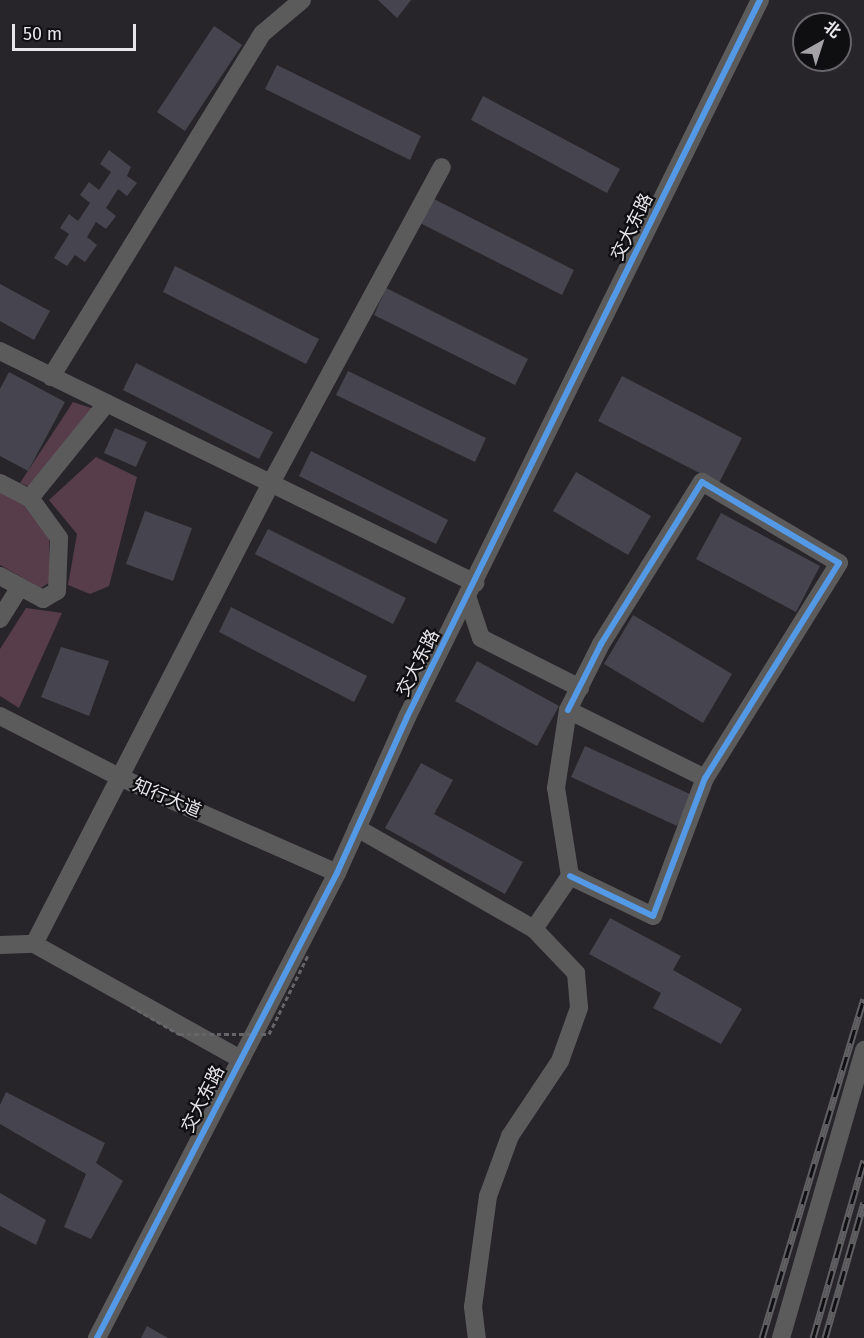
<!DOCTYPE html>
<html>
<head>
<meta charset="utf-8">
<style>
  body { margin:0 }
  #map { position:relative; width:864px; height:1338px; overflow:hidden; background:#27252a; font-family:"Fira Sans","Noto Sans SC",sans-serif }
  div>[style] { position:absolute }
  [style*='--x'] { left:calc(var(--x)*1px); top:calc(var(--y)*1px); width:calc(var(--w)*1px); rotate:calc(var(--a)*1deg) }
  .green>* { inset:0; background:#573c4a }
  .building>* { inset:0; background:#46454f }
  .minor>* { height:18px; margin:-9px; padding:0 9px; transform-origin:9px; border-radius:9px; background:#5c5b5c }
  .rail>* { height:7px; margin-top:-3.5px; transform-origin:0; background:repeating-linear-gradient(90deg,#0f0e11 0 14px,#605f61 0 28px); box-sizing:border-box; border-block:2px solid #605f61 }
  .path-bridge>* { height:3px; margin-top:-1.5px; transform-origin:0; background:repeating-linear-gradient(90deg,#656466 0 4.5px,transparent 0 7.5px) }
  .cycleway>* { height:6px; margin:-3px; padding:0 3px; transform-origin:3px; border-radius:3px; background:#5399e6 }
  span { translate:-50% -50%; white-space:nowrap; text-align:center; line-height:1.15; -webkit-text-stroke:4.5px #0f0e11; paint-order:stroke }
  .street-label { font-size:18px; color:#e8e6ea }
  .north { position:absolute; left:792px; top:12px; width:60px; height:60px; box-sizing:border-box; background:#0f0e11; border:2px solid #666468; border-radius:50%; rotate:39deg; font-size:16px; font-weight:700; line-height:24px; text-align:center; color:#e8e6ea }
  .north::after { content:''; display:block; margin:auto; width:21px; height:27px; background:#a4a2a7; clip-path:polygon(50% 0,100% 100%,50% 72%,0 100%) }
  .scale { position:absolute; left:12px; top:24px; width:124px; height:27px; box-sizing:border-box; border:3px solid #e8e6ea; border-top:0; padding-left:8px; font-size:18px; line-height:21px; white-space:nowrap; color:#e8e6ea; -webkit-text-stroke:4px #0f0e11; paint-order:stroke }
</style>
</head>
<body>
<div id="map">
  <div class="green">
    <i style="clip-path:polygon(73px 402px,94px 409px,33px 488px,20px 483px)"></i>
    <i style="clip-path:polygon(96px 457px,137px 477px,109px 586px,90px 594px,68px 585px,77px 534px,49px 500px)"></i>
    <i style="clip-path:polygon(0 490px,24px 503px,49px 536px,50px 582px,41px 588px,0 565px)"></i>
    <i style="clip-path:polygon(26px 608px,62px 613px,19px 708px,0 696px,0 649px)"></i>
  </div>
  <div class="building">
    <i style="clip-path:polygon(378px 0,411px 0,397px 18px)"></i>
    <i style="clip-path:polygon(214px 26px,242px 45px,185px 131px,157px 112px)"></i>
    <i style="clip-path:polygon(277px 65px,421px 136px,410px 160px,265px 89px)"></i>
    <i style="clip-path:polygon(483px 96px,620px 169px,607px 193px,471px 120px)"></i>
    <i style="clip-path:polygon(109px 150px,131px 167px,127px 176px,137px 183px,127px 196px,118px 189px,106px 208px,116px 216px,106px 229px,96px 222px,87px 237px,97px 245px,85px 262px,75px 255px,67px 266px,54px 258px,69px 234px,60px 228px,69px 214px,78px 221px,90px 203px,80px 195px,89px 182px,99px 190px,111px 172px,100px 164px)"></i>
    <i style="clip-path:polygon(432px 198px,574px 270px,562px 295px,420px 223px)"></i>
    <i style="clip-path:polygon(175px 266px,319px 339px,306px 364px,163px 292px)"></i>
    <i style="clip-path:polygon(0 284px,50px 311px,34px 340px,0 321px)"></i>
    <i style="clip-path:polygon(386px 288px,528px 359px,515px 385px,374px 315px)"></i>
    <i style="clip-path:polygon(136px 363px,273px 432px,259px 459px,123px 390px)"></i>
    <i style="clip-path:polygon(348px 371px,486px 438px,475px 462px,336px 395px)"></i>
    <i style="clip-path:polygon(9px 372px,65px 402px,28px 471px,0 456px,0 389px)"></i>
    <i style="clip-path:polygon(622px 376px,742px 438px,719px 483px,598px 421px)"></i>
    <i style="clip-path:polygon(115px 428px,147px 442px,136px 467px,104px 453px)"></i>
    <i style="clip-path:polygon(311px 451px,448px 520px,436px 544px,299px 476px)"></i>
    <i style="clip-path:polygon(576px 472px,651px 516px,628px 555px,553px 511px)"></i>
    <i style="clip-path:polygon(145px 511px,192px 528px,173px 581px,126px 564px)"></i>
    <i style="clip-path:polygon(721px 513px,820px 566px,796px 612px,696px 559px)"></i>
    <i style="clip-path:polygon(268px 529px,406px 598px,393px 624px,255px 554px)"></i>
    <i style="clip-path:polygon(231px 607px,367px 676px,354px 702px,219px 632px)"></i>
    <i style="clip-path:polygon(633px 615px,732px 674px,703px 723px,604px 664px)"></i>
    <i style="clip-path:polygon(61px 647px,109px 661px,89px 716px,41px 697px)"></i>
    <i style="clip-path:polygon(477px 661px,559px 706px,537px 746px,455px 701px)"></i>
    <i style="clip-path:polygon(585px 746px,692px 795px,677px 826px,571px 777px)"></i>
    <i style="clip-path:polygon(421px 763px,453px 780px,434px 814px,523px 862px,505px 894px,385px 828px)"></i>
    <i style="clip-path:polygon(610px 918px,681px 956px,673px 970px,742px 1009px,721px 1044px,653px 1008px,661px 993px,589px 954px)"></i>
    <i style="clip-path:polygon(6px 1092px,105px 1143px,96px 1163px,123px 1181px,91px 1239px,64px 1227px,86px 1174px,0 1124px,0 1105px)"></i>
    <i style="clip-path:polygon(0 1193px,46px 1220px,36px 1245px,0 1226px)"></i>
    <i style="clip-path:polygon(147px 1326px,168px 1338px,141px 1338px)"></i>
  </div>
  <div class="minor">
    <i style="--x:0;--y:351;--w:529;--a:26.03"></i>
    <i style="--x:51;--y:377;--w:404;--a:-58.4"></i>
    <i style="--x:263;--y:33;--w:51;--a:-40.2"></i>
    <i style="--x:0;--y:483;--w:34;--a:27"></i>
    <i style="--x:30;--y:498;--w:122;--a:-51"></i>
    <i style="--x:0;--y:576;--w:49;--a:28.1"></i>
    <i style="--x:43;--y:599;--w:16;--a:-30"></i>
    <i style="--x:57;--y:591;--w:53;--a:-87.8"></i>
    <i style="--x:59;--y:538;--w:49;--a:-125.9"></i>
    <i style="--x:468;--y:599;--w:41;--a:71.6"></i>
    <i style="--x:481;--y:638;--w:111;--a:26.8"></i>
    <i style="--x:0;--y:619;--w:38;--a:-58"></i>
    <i style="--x:568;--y:710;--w:74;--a:-63.4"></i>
    <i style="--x:601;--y:644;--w:191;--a:-58.1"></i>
    <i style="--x:702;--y:482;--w:159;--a:30.6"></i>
    <i style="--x:839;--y:563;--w:253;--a:121.9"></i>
    <i style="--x:705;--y:778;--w:147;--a:110.6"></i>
    <i style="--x:653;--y:916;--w:92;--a:-154.3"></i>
    <i style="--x:0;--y:716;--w:131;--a:27.1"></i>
    <i style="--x:117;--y:776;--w:240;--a:23.8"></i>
    <i style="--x:357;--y:828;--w:204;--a:29.7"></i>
    <i style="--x:534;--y:929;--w:61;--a:46.3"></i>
    <i style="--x:576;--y:973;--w:35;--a:85"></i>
    <i style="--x:579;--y:1008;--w:56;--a:109.7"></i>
    <i style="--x:560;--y:1061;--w:90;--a:123.7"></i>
    <i style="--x:510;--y:1136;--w:64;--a:110.1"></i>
    <i style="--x:488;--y:1196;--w:112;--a:97.7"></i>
    <i style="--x:473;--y:1307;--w:31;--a:83"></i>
    <i style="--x:534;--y:929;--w:64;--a:-55.8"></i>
    <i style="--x:570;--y:876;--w:89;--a:-99"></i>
    <i style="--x:556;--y:788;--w:79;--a:-81.3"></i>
    <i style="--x:568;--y:710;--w:153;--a:26.4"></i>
    <i style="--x:34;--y:944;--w:518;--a:-62.79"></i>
    <i style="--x:271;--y:483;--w:359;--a:-61.6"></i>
    <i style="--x:0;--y:945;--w:34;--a:-2"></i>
    <i style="--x:34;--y:944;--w:237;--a:29.1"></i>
    <i style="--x:97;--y:1338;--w:523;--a:-62.7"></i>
    <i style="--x:337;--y:873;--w:171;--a:-65.8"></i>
    <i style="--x:407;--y:717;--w:799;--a:-63.79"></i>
    <i style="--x:781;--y:1338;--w:300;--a:-73.9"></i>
  </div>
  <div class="rail">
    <i style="--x:762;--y:1338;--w:354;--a:-73.3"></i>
    <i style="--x:813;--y:1338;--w:185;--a:-74"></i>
    <i style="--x:825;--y:1338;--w:141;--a:-74"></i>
  </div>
  <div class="path-bridge">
    <i style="--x:131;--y:1006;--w:56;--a:30.3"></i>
    <i style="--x:179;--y:1034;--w:90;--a:0"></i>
    <i style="--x:269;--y:1034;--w:88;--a:-63.7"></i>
  </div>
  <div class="cycleway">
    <i style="--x:568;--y:710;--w:74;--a:-63.4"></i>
    <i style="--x:601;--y:644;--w:191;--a:-58.1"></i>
    <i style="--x:702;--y:482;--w:159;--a:30.6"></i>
    <i style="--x:839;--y:563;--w:253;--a:121.9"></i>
    <i style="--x:705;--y:778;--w:147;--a:110.6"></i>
    <i style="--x:653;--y:916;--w:92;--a:-154.3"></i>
    <i style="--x:97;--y:1338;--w:523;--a:-62.7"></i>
    <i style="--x:337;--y:873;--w:171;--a:-65.8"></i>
    <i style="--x:407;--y:717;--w:799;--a:-63.79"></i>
  </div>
  <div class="street-label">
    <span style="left:632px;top:227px;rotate:-64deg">交大东路</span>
    <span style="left:418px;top:663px;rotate:-63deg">交大东路</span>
    <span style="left:167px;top:798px;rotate:23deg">知行大道</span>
    <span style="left:203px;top:1099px;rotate:-63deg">交大东路</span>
  </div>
  <div class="north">北</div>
  <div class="scale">50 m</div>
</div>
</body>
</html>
